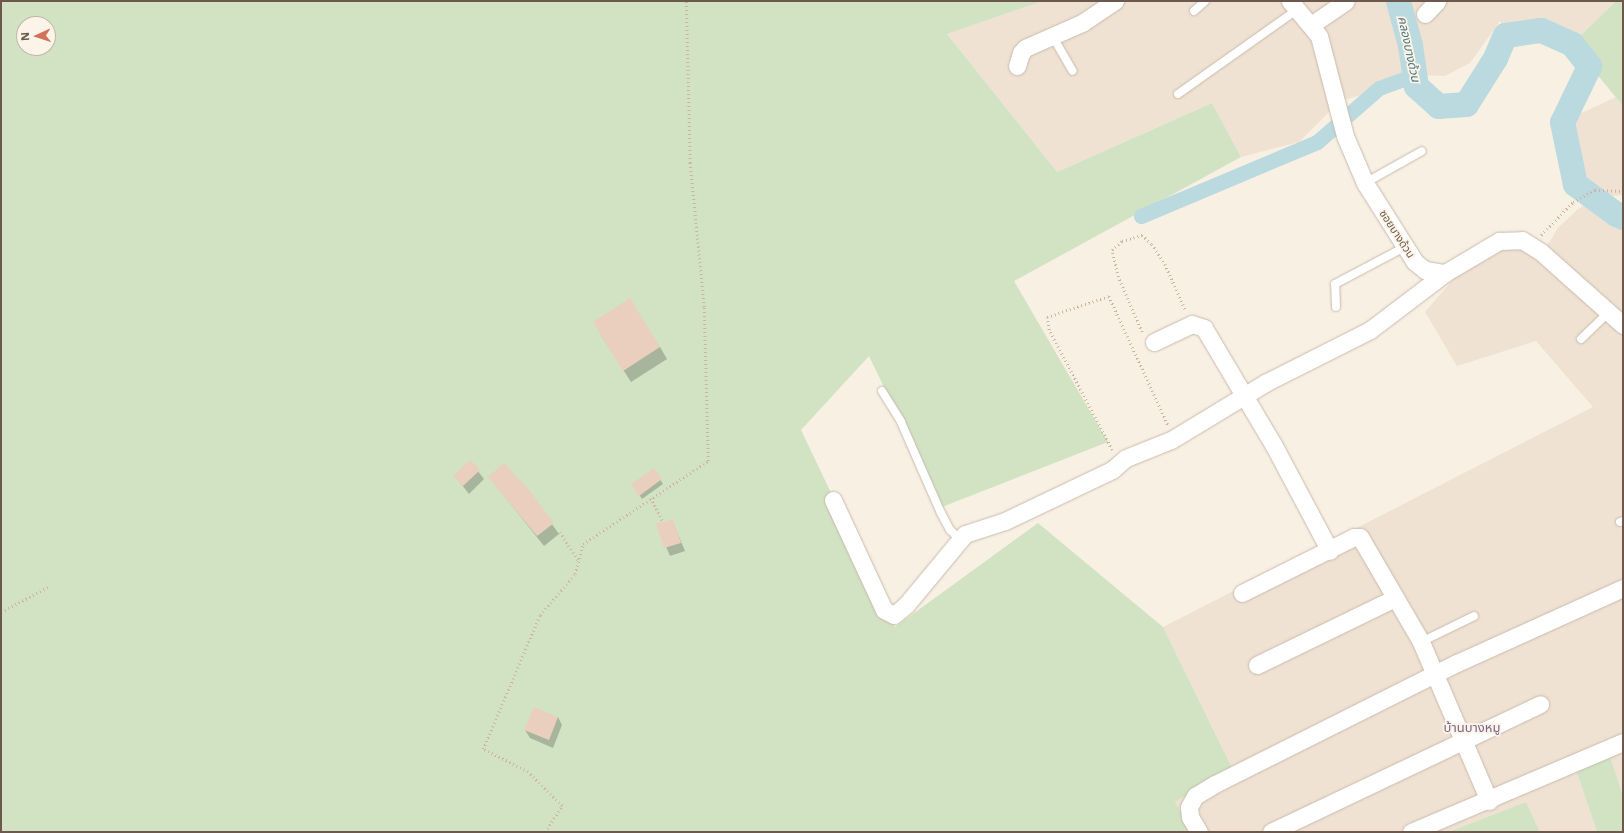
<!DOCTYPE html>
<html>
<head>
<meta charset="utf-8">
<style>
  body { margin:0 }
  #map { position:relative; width:1624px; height:833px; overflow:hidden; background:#f8f0e3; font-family:"Noto Sans","Noto Sans Thai",sans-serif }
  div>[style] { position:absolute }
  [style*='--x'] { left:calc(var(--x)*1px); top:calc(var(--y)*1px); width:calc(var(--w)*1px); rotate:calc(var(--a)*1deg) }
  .residential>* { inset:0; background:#efe2d2 }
  .green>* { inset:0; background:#d1e3c3 }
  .shadow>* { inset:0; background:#0003 }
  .canal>* { height:15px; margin:-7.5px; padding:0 7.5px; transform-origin:7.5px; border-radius:7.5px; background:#badadf }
  .river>* { height:25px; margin:-12.5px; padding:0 12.5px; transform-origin:12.5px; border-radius:12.5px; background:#badadf }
  .building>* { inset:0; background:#eacfbe }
  .path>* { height:2.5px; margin-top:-1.25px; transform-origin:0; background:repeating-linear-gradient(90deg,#ceb3a2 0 1px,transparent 0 4px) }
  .roads { filter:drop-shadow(0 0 1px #c9baae) drop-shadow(0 0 1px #c9baae) }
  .lane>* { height:8px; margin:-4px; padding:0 4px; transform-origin:4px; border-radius:4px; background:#fff }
  .street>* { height:17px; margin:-8.5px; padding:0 8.5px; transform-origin:8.5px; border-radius:8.5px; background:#fff }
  span { translate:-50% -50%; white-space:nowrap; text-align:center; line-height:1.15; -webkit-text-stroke:3.5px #fcf4e8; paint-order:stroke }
  .street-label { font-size:11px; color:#6c584c }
  .water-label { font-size:12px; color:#4a747d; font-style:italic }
  .quarter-label { font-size:13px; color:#7c6589 }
  .frame { position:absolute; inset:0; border:2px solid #6c584c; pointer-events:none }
  .north { position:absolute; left:16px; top:16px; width:40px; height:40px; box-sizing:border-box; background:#fcf4e8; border:1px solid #c2b6aa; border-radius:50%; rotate:267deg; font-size:11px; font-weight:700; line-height:16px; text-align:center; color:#6c584c }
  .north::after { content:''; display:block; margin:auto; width:14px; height:18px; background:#d27258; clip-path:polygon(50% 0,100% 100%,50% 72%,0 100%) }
</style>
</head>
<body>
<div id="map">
  <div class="residential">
    <i style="clip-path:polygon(1043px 1px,1616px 1px,1572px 44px,1541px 30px,1505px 35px,1500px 21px,1470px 63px,1445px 76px,1415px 75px,1376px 91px,1340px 101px,1299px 142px,1241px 157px,1212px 103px,1057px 172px,947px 34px)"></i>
    <i style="clip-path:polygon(1616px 97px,1623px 106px,1623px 195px,1600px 197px,1575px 184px,1562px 122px)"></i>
    <i style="clip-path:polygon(1596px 199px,1623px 217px,1623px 796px,1610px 756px,1576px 770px,1597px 832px,1540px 832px,1526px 802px,1448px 832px,1193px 832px,1175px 802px,1232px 768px,1163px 627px,1593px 407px,1536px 341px,1457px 366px,1425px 312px,1457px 275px,1498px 249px,1519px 245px,1540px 257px,1558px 228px,1578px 209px)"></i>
  </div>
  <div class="green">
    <i style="clip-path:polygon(evenodd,1px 1px,1043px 1px,947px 34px,1057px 172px,1212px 103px,1241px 157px,1014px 281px,1108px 442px,942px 507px,869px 356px,801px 430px,895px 627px,1038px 523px,1163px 627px,1232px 768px,1175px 802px,1193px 832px,1px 832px,1px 1px,24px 24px,48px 24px,48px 48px,24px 48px,24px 24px)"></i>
    <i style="clip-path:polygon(1616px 1px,1623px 1px,1623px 106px,1572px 44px)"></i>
    <i style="clip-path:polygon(1610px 756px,1623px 796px,1623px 832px,1597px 832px,1576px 770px)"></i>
    <i style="clip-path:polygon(1526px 802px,1540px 832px,1448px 832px)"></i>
  </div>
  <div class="shadow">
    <i style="clip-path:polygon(601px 335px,660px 347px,667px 359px,631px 382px)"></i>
    <i style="clip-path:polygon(470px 461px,484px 479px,469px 494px,455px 476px)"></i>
    <i style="clip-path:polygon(654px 470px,663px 484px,642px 499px,634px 487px)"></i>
    <i style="clip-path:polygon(490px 478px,528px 491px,559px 534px,544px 546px)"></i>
    <i style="clip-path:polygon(672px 520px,685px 551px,670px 556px,657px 525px)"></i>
    <i style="clip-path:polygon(558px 717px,562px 725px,553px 748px,530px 738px,525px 730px)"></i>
  </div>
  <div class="canal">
    <i style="--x:1141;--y:216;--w:191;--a:-22.8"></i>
    <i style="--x:1317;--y:142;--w:82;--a:-41.1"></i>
    <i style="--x:1379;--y:88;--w:38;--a:-20"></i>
  </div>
  <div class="river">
    <i style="--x:1398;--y:1;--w:46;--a:74.7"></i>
    <i style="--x:1410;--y:45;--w:41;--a:81.7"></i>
    <i style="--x:1416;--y:86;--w:30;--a:42"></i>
    <i style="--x:1438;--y:106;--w:28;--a:-4"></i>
    <i style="--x:1466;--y:104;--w:54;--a:-57.8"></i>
    <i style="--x:1495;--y:58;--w:25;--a:-67"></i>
    <i style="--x:1505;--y:35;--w:36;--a:-8"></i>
    <i style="--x:1541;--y:30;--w:34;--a:24"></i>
    <i style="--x:1572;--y:44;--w:28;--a:52"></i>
    <i style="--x:1589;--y:66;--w:62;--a:115.7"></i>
    <i style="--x:1562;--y:122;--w:63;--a:78.2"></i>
    <i style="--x:1575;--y:184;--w:51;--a:36.2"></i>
    <i style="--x:1616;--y:214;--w:8;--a:23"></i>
  </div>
  <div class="building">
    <i style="clip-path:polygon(630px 298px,660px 347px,623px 371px,593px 322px)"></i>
    <i style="clip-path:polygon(470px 460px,480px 470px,463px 486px,453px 476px)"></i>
    <i style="clip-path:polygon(504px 463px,529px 490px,554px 523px,537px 536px,488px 477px)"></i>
    <i style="clip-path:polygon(654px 468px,662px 479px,639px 496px,631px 484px)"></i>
    <i style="clip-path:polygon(673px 519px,681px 543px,664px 548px,656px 524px)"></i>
    <i style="clip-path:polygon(534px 707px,558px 717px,549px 740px,524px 730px)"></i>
  </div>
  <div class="path">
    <i style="--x:1541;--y:235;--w:46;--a:-45.9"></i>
    <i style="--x:1573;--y:202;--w:25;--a:-29"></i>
    <i style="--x:1595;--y:190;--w:28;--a:2"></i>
    <i style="--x:1142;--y:332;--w:60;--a:-113.6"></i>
    <i style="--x:1118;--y:277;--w:28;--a:-103"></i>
    <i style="--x:1112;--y:250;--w:13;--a:-42"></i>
    <i style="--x:1122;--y:241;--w:21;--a:-17"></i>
    <i style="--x:1142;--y:235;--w:13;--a:42"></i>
    <i style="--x:1152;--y:244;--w:24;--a:57"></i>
    <i style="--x:1165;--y:264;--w:51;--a:65.9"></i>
    <i style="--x:1112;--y:450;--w:136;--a:-117.7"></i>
    <i style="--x:1049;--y:330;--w:13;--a:-99"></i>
    <i style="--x:1047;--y:317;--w:65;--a:-18.7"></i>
    <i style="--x:1109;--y:296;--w:142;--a:65.4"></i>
    <i style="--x:651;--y:498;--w:27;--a:63"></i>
    <i style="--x:560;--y:532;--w:33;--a:57"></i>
    <i style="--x:1;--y:612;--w:55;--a:-28"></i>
    <i style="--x:545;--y:832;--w:31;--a:-57"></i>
    <i style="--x:562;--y:806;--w:48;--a:-135"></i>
    <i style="--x:528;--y:772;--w:51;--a:-152.9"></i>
    <i style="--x:483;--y:749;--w:146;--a:-67"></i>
    <i style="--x:540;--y:615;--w:54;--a:-49.5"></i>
    <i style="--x:575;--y:574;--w:31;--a:-75"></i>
    <i style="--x:583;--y:544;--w:150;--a:-33.6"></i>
    <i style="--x:708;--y:461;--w:154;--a:-91.5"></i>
    <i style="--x:704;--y:307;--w:145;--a:-95.6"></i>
    <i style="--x:690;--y:163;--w:162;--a:-91.4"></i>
  </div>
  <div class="roads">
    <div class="lane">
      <i style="--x:1194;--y:11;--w:15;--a:-42"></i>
      <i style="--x:1053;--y:37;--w:39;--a:60"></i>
      <i style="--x:1178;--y:94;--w:147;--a:-35.3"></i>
      <i style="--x:1365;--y:183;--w:65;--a:-29.3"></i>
      <i style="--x:1336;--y:307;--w:23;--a:-92"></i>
      <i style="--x:1335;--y:284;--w:79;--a:-27.9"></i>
      <i style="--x:1581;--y:339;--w:37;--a:-44"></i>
      <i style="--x:882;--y:391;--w:36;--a:58"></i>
      <i style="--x:901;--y:422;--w:99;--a:66.3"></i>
      <i style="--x:941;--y:513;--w:19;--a:62"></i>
      <i style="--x:950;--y:530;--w:13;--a:42"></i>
      <i style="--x:1620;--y:522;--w:3;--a:-18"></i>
      <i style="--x:1421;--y:642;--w:59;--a:-26.1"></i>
    </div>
    <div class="street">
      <i style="--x:1290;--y:1;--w:45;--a:50.4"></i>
      <i style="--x:1319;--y:36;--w:103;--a:75.4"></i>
      <i style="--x:1345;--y:136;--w:51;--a:66.9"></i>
      <i style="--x:1365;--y:183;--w:93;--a:57.7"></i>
      <i style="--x:1415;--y:262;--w:13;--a:39"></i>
      <i style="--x:1425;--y:270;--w:20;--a:9"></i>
      <i style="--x:1445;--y:273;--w:63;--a:-30.7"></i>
      <i style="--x:1499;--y:241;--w:23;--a:-2"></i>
      <i style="--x:1522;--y:240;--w:22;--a:32"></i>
      <i style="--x:1541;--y:252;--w:110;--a:41.7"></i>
      <i style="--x:1425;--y:14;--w:18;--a:-47"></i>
      <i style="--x:1311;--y:25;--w:42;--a:-34.4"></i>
      <i style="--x:1017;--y:66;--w:14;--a:-73"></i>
      <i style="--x:1021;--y:53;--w:6;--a:-51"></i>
      <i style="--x:1025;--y:48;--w:62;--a:-23.7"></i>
      <i style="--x:1082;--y:23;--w:40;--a:-34"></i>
      <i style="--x:1154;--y:342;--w:42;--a:-25.3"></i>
      <i style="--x:1192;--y:324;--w:13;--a:18"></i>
      <i style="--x:1204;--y:328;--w:135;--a:59.3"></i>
      <i style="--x:1273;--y:444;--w:121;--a:62"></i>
      <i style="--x:833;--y:500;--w:121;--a:65.1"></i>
      <i style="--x:884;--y:610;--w:11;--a:27"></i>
      <i style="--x:894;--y:615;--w:16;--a:-40"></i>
      <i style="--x:906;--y:605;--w:92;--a:-50.3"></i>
      <i style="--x:965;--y:534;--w:42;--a:-18"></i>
      <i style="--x:1005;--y:521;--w:119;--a:-25.5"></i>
      <i style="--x:1112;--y:470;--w:18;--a:-41"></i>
      <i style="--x:1126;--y:458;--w:48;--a:-21.8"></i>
      <i style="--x:1171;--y:440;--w:110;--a:-31.2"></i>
      <i style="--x:1265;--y:383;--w:118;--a:-26.8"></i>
      <i style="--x:1370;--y:330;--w:94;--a:-37.2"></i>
      <i style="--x:1242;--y:593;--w:125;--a:-26.6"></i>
      <i style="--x:1354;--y:537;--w:6;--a:0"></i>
      <i style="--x:1360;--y:537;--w:121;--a:59.8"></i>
      <i style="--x:1421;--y:642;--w:173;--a:66.8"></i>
      <i style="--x:1257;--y:665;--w:153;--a:-25.9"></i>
      <i style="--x:1199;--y:832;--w:17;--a:-121"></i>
      <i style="--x:1190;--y:817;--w:10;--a:-96"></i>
      <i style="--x:1189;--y:807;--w:13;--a:-61"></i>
      <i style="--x:1195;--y:796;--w:23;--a:-31"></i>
      <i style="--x:1215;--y:784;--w:271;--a:-26.6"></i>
      <i style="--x:1457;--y:663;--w:182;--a:-24.3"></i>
      <i style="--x:1271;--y:832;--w:298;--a:-25.4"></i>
      <i style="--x:1411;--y:832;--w:230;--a:-23"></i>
    </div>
  </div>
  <div class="street-label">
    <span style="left:1397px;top:234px;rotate:57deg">ซอยบางด้วน</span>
  </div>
  <div class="water-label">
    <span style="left:1409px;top:49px;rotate:78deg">คลองบางด้วน</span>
  </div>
  <div class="quarter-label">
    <span style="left:1472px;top:727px">บ้านบางหมู</span>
  </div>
  <div class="frame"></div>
  <div class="north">N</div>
</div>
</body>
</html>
